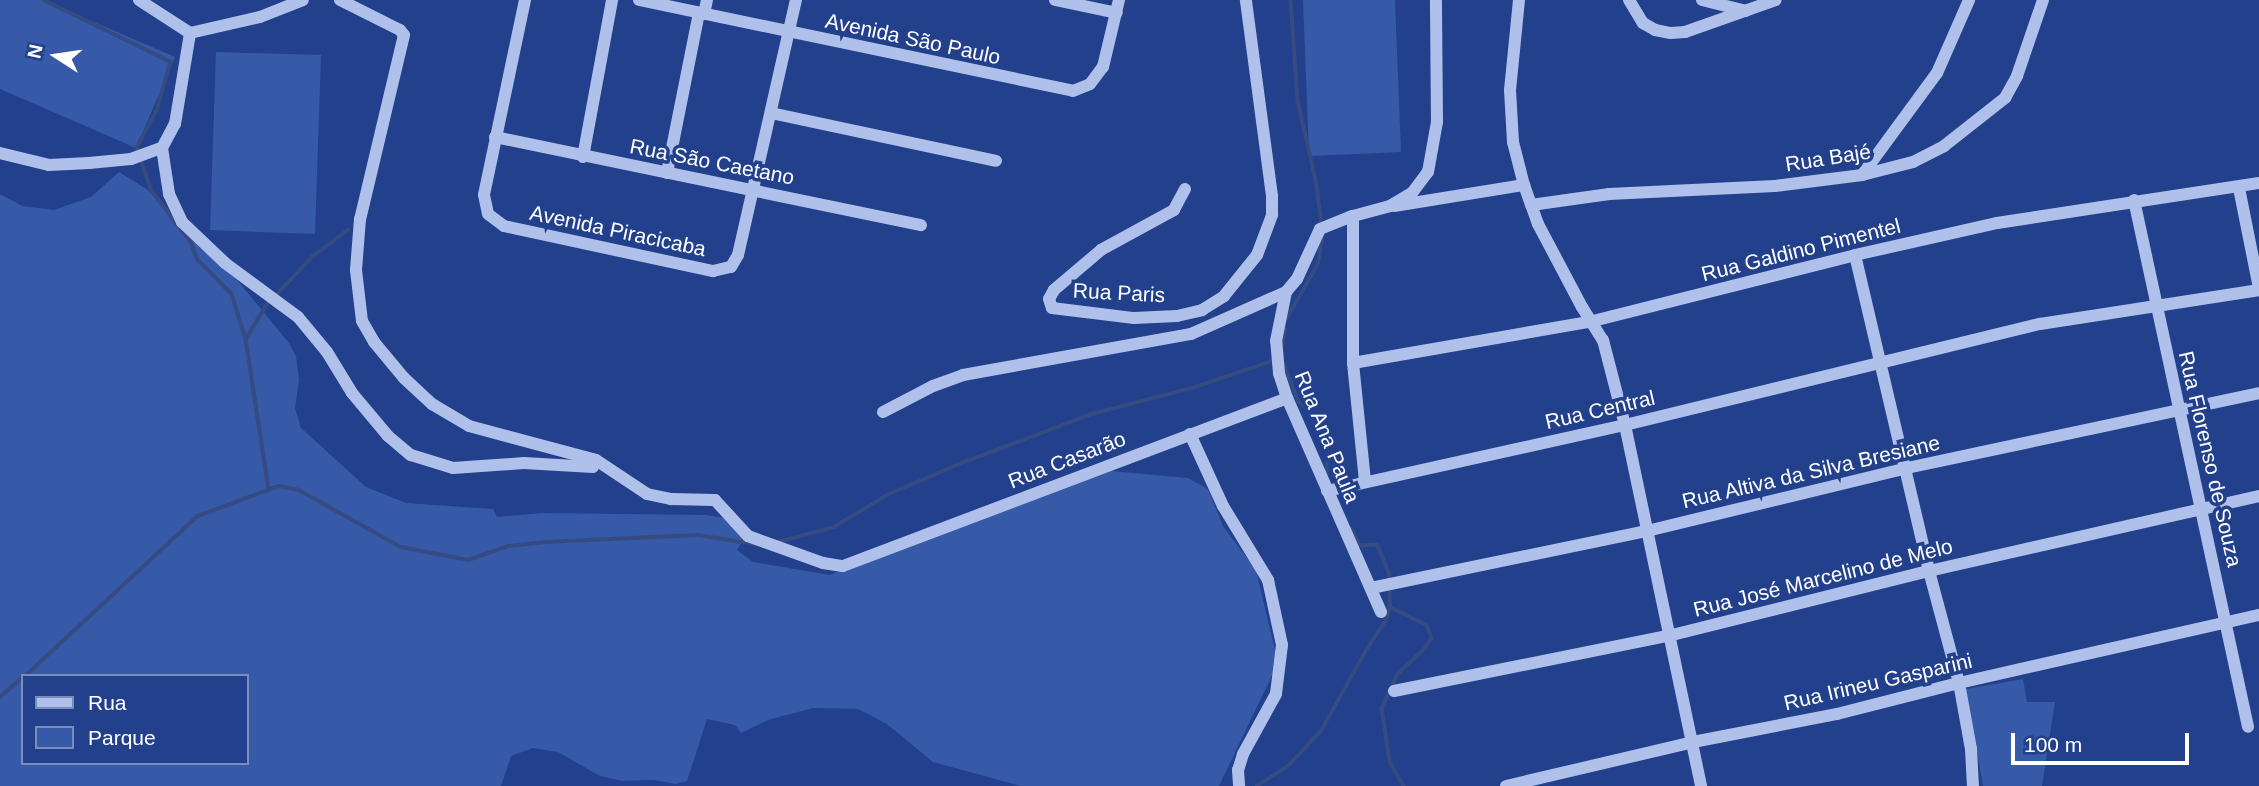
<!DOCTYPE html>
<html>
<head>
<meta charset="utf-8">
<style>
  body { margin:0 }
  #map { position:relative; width:2259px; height:786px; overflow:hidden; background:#22408b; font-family:Arial,sans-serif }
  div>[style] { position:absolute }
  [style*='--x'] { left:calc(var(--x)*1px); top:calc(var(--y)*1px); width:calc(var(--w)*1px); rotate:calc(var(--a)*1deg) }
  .green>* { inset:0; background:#3659a8 }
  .stream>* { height:3.5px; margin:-1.75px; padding:0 1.75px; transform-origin:1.75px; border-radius:1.75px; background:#354b82 }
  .minor>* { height:12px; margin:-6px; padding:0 6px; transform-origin:6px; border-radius:6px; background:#afc1eb }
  span { translate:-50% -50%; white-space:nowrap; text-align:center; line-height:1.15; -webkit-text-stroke:7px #22408b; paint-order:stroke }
  .street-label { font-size:21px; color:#fff }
  .legend { position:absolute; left:21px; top:674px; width:228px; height:91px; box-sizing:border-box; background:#22408b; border:2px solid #7a8cb9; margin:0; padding:9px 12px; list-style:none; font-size:21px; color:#fff }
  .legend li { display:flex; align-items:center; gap:14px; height:35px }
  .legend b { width:35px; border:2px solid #7a8cb9 }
  .north { position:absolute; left:21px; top:21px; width:70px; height:70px; -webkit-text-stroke:5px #22408b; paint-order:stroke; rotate:282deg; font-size:19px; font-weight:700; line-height:28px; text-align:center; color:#fff }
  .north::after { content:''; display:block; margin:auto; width:24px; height:32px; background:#fff; clip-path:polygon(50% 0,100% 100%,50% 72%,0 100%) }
  .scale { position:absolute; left:2011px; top:733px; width:178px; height:32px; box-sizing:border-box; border:4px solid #fff; border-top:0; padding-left:9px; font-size:21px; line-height:24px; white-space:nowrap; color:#fff; -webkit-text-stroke:5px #22408b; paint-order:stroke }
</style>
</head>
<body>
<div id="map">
  <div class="green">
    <i style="clip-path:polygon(0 0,43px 0,175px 57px,136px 148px,0 89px)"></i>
    <i style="clip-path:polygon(1303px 0,1395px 0,1401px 152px,1309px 156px)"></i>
    <i style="clip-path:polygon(216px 52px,321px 55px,315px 234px,210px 230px)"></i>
    <i style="clip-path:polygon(evenodd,119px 172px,145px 188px,165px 206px,200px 248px,233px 275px,289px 343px,296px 356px,299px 380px,295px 408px,301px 428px,366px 487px,406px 503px,493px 509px,497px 517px,542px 513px,707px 515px,724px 518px,741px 533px,742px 541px,737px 550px,753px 562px,830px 575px,857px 562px,1111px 471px,1188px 478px,1208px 489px,1223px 526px,1256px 570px,1278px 663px,1219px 786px,1021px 786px,933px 762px,887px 724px,858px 709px,813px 708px,768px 720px,741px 733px,735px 725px,707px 719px,687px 781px,676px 784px,653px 780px,623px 781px,600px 776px,558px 752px,533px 748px,511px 756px,501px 786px,0 786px,0 194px,22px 206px,54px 210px,91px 197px,119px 172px,23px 676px,247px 676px,247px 763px,23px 763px,23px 676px)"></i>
    <i style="clip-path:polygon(2023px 679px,2027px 702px,2055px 702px,2042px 786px,1983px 786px,1966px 689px)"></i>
  </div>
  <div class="stream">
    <i style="--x:44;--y:0;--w:141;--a:26"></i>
    <i style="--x:171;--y:62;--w:51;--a:105.9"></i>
    <i style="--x:157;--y:111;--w:42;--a:118.4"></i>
    <i style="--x:137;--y:148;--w:46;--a:70.8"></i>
    <i style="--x:152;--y:191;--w:64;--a:52.6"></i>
    <i style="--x:191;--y:242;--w:19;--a:69"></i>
    <i style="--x:198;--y:260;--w:48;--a:45"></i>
    <i style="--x:232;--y:294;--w:47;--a:72.7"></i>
    <i style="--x:246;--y:339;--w:152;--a:81.3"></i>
    <i style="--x:1291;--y:0;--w:101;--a:86"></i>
    <i style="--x:1298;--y:101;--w:86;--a:77.3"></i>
    <i style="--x:1317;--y:185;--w:41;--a:83"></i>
    <i style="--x:1287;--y:318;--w:62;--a:-60.1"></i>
    <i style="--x:1318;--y:264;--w:30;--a:-81"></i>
    <i style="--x:246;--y:339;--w:37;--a:-59"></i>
    <i style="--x:265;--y:307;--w:69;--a:-46.8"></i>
    <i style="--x:312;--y:257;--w:45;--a:-36.9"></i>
    <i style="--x:1282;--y:346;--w:17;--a:-80"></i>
    <i style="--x:1281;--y:356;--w:49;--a:68.6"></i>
    <i style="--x:1299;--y:402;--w:31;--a:36"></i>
    <i style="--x:1324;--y:420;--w:10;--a:66"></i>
    <i style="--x:1328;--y:429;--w:49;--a:91.2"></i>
    <i style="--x:778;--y:542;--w:58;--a:-15"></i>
    <i style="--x:834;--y:527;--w:64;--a:-31"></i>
    <i style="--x:889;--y:494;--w:79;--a:-23"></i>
    <i style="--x:962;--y:463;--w:139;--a:-20.7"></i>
    <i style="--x:1092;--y:414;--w:103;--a:-14.6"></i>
    <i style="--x:1192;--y:388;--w:88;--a:-18.6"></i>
    <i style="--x:1390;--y:607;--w:41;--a:25.9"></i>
    <i style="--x:1427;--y:625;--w:14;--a:69"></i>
    <i style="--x:1432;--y:638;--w:13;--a:122"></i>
    <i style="--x:1425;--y:649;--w:37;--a:137"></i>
    <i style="--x:1398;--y:674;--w:38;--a:115"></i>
    <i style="--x:1382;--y:709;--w:54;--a:81.4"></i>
    <i style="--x:1390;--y:762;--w:28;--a:60"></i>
    <i style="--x:25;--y:676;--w:236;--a:-42.8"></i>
    <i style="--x:198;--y:516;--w:86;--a:-20.3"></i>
    <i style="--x:279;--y:486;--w:20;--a:11"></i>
    <i style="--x:299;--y:490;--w:117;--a:29.2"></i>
    <i style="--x:401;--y:547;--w:68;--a:11"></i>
    <i style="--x:468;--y:560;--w:43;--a:-18.9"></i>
    <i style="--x:509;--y:546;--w:37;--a:-6"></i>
    <i style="--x:546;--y:542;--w:152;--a:-2.6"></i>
    <i style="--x:698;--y:535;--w:63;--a:9.2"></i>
    <i style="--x:0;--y:697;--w:30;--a:-41"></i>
    <i style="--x:1257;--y:786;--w:37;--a:-33"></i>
    <i style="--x:1288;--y:766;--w:48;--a:-46.7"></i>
    <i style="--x:1321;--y:731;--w:96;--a:-60.8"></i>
    <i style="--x:1368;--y:647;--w:32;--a:-56"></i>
    <i style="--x:1386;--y:620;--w:14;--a:-73"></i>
    <i style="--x:1390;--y:607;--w:33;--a:-92"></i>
    <i style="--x:1389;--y:574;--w:31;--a:-112"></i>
    <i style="--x:1377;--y:545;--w:17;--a:177"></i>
    <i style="--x:1360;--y:546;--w:19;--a:-118"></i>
  </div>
  <div class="minor">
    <i style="--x:139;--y:0;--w:61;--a:32.9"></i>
    <i style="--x:340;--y:0;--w:67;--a:26.6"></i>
    <i style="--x:400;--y:30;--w:6;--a:51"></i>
    <i style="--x:404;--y:35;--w:189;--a:103.4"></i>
    <i style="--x:360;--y:219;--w:51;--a:94.5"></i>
    <i style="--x:356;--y:270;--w:51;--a:83.3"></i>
    <i style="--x:362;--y:321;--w:24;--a:60"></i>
    <i style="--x:374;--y:342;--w:47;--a:50.2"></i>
    <i style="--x:404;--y:378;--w:38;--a:43"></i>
    <i style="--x:432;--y:404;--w:43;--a:30.7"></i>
    <i style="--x:469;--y:426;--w:131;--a:15"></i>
    <i style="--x:596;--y:460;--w:61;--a:33.7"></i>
    <i style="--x:647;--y:494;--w:25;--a:12"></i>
    <i style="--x:671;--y:499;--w:44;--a:1.3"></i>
    <i style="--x:715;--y:500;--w:49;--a:47.5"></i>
    <i style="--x:748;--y:536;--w:80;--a:19.8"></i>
    <i style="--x:823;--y:563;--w:20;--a:9"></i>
    <i style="--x:843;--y:566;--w:475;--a:-20.7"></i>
    <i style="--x:525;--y:0;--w:199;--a:101.9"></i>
    <i style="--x:484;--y:195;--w:19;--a:78"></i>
    <i style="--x:488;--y:214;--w:20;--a:37"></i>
    <i style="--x:504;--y:226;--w:214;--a:12.2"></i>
    <i style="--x:713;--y:271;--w:18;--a:-13"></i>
    <i style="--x:731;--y:267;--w:14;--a:-60"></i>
    <i style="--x:738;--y:255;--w:262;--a:-77.2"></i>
    <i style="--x:639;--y:0;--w:443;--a:11.8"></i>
    <i style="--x:1073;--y:91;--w:18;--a:-22"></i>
    <i style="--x:1090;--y:84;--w:21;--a:-53"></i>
    <i style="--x:1103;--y:67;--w:69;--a:-76.6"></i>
    <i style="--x:1055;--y:0;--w:63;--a:11.8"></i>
    <i style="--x:1519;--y:0;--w:90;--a:95.7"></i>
    <i style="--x:1510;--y:90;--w:52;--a:86.7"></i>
    <i style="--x:1513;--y:142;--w:44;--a:75.7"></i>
    <i style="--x:1524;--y:185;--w:41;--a:70.3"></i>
    <i style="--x:1538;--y:224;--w:94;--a:62.1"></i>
    <i style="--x:1582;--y:307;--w:39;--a:58"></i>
    <i style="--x:1603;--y:340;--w:88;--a:75.5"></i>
    <i style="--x:1625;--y:425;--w:369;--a:78.1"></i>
    <i style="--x:1629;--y:0;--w:27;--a:59"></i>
    <i style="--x:1643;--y:23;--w:14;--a:30"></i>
    <i style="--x:1655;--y:30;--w:16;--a:11"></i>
    <i style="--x:1671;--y:33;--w:14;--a:-4"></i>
    <i style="--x:1685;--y:32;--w:96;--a:-19.4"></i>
    <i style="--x:1702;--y:0;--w:45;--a:14"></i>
    <i style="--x:704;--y:14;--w:14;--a:-78"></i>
    <i style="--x:190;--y:33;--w:72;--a:-12.9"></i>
    <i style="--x:260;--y:17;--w:46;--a:-21.6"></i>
    <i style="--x:771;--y:113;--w:230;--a:12"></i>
    <i style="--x:495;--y:137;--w:435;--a:11.7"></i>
    <i style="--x:162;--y:148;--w:47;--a:81.3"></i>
    <i style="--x:169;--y:194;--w:31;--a:65"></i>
    <i style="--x:182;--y:222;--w:59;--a:43.6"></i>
    <i style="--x:225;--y:263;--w:91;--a:36.5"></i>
    <i style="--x:298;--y:317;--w:45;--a:50.4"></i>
    <i style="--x:327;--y:352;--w:48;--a:58.6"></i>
    <i style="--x:352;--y:393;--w:56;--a:50.1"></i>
    <i style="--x:388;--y:436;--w:30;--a:40"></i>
    <i style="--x:411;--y:455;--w:44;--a:17.2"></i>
    <i style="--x:453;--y:468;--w:71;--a:-4"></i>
    <i style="--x:524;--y:463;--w:69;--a:3.3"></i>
    <i style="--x:0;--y:153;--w:50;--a:13.8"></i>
    <i style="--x:49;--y:165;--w:40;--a:-2.9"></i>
    <i style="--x:89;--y:163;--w:42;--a:-5.4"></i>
    <i style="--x:131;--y:159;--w:33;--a:-20"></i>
    <i style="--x:162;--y:148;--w:27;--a:-62"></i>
    <i style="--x:175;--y:124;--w:92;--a:-80.6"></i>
    <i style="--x:583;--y:157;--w:160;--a:-79.5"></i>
    <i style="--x:667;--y:173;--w:163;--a:-78.7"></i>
    <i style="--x:1862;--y:175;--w:127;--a:-53.7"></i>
    <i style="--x:1937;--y:73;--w:80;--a:-66.3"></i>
    <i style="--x:2239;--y:188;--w:102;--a:78.7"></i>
    <i style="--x:1185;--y:189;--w:24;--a:118"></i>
    <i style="--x:1174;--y:210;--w:83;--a:151.3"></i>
    <i style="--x:1101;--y:250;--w:62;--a:139.6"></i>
    <i style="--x:1054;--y:290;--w:10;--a:119"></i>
    <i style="--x:1049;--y:299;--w:9;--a:72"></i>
    <i style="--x:1052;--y:308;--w:83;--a:7"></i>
    <i style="--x:1134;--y:318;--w:43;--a:-2.7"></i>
    <i style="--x:1177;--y:316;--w:26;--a:-13"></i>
    <i style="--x:1202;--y:310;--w:26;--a:-32"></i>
    <i style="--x:1224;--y:296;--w:53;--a:-51.2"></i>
    <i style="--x:1257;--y:255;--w:43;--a:-69.4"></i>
    <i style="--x:1272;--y:215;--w:19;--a:-90"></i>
    <i style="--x:1272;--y:196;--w:198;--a:-97.6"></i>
    <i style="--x:2134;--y:200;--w:539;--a:77.79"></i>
    <i style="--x:1531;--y:205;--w:79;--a:-8"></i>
    <i style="--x:1609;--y:194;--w:166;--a:-2.8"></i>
    <i style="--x:1775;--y:186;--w:88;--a:-7.2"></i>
    <i style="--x:1862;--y:175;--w:53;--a:-14.3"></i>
    <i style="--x:1913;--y:162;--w:35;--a:-27"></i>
    <i style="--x:1944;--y:146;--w:78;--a:-38.2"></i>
    <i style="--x:2005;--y:98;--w:25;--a:-61"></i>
    <i style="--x:2017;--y:76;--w:80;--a:-71.1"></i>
    <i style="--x:1394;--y:206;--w:132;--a:-9.2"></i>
    <i style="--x:1353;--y:216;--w:147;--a:90"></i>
    <i style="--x:1353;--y:363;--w:119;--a:84.2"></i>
    <i style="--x:1855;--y:255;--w:325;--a:76.8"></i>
    <i style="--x:1929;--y:571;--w:116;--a:75"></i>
    <i style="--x:1959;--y:683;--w:67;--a:79.7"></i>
    <i style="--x:1971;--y:749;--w:37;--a:87"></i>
    <i style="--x:1353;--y:363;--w:244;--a:-9.9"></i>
    <i style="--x:1593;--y:321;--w:270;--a:-14.1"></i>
    <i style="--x:1855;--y:255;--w:146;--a:-12.7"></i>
    <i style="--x:1997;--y:223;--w:265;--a:-8.7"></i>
    <i style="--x:883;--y:412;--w:56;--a:-27.5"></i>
    <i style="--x:933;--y:386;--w:32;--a:-20"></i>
    <i style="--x:963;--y:375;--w:232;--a:-10.2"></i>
    <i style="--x:1191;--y:334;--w:104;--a:-23.9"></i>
    <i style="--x:1190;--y:434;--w:79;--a:65.4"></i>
    <i style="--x:1223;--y:506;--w:87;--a:58.7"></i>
    <i style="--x:1268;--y:580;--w:66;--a:77.8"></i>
    <i style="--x:1282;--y:645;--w:49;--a:97"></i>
    <i style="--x:1276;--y:694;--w:68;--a:118.8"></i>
    <i style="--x:1243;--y:754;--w:17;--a:107"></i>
    <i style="--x:1238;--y:770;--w:16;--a:86"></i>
    <i style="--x:1327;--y:491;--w:305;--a:-12.5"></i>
    <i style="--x:1625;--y:425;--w:427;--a:-13.7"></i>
    <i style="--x:2040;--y:324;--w:222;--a:-8.8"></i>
    <i style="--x:1371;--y:588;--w:282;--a:-11.7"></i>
    <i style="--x:1647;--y:531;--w:268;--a:-13.6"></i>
    <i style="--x:1907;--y:468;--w:360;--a:-12"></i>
    <i style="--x:1381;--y:612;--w:234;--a:-113.7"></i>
    <i style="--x:1287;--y:398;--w:26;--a:-108"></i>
    <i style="--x:1279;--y:373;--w:32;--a:-95"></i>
    <i style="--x:1276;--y:341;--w:50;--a:-78.5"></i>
    <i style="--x:1286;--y:292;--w:17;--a:-50"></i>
    <i style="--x:1297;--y:279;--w:55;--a:-65.3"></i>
    <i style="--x:1320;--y:229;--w:35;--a:-22"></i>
    <i style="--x:1353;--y:216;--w:38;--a:-15"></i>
    <i style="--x:1390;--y:206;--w:26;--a:-31"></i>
    <i style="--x:1412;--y:193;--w:26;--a:-53"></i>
    <i style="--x:1428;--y:172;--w:51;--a:-79.8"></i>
    <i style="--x:1437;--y:122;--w:122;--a:-90.5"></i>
    <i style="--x:1394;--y:691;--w:279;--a:-11.4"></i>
    <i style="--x:1668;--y:636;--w:269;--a:-14"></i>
    <i style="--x:1929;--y:571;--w:338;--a:-12.8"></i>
    <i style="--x:1506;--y:786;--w:192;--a:-13.2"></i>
    <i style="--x:1693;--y:742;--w:147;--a:-11"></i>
    <i style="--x:1837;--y:714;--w:126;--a:-14.3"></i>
    <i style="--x:1959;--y:683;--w:308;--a:-12.8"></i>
  </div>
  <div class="street-label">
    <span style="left:913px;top:39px;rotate:12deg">Avenida São Paulo</span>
    <span style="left:1828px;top:158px;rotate:-9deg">Rua Bajé</span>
    <span style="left:712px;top:162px;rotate:11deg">Rua São Caetano</span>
    <span style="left:618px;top:231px;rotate:12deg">Avenida Piracicaba</span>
    <span style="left:1801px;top:250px;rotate:-14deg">Rua Galdino Pimentel</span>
    <span style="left:1119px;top:293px;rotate:3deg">Rua Paris</span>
    <span style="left:1600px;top:410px;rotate:-13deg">Rua Central</span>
    <span style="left:1327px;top:437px;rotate:68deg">Rua Ana Paula</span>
    <span style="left:2210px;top:459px;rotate:77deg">Rua Florenso de Souza</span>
    <span style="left:1067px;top:460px;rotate:-21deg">Rua Casarão</span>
    <span style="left:1811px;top:472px;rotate:-13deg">Rua Altiva da Silva Bresiane</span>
    <span style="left:1823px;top:578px;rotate:-14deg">Rua José Marcelino de Melo</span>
    <span style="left:1878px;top:682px;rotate:-13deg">Rua Irineu Gasparini</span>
  </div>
  <ul class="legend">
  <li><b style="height:9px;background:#afc1eb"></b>Rua</li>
  <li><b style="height:19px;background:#3659a8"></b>Parque</li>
  </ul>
  <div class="north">N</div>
  <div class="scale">100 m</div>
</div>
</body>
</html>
